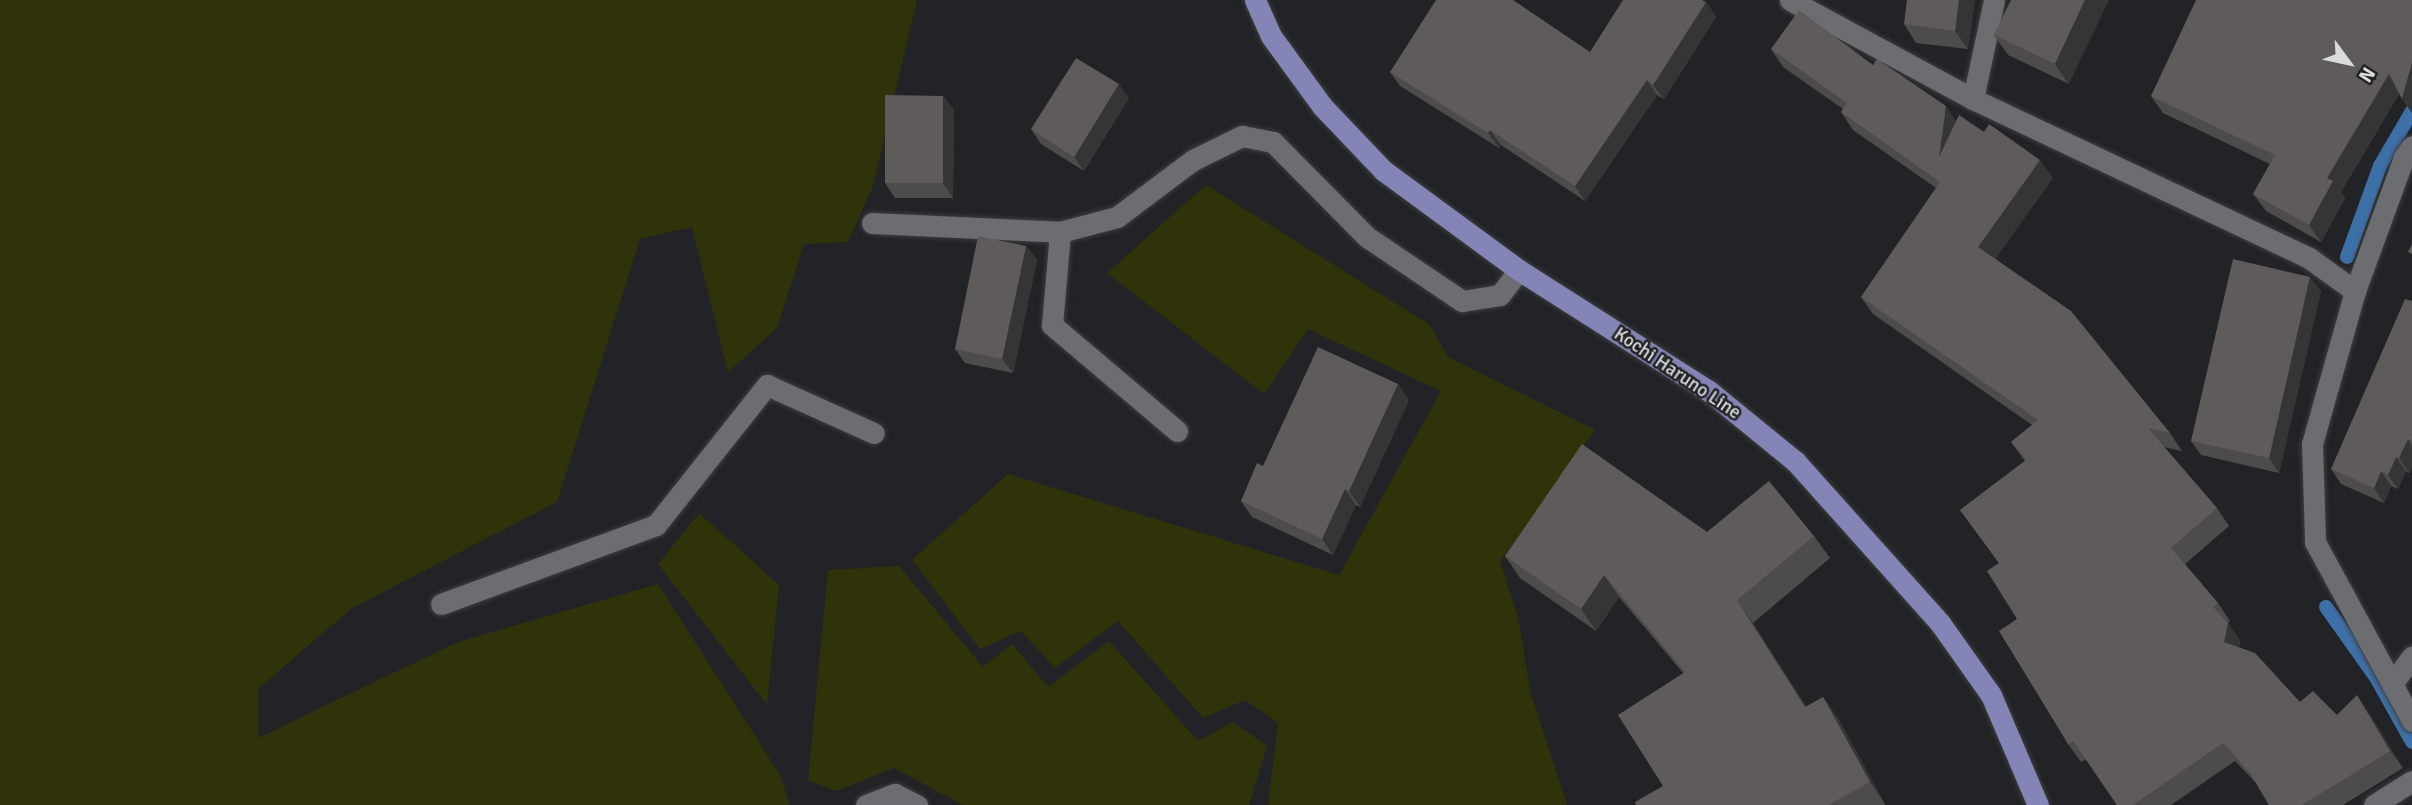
<!DOCTYPE html>
<html>
<head>
<meta charset="utf-8">
<style>
  body { margin:0 }
  #map { position:relative; width:2412px; height:805px; overflow:hidden; background:#222326; font-family:Signika,sans-serif }
  div>[style] { position:absolute }
  [style*='--x'] { left:calc(var(--x)*1px); top:calc(var(--y)*1px); width:calc(var(--w)*1px); rotate:calc(var(--a)*1deg) }
  .green>* { inset:0; background:#303309 }
  .stream>* { height:14px; margin:-7px; padding:0 7px; transform-origin:7px; border-radius:7px; background:#3e70a8 }
  .roads { filter:drop-shadow(0 0 2px #3d3e40) drop-shadow(0 0 2px #3d3e40) }
  .minor>* { height:21px; margin:-10.5px; padding:0 10.5px; transform-origin:10.5px; border-radius:10.5px; background:#6c6d71 }
  .major>* { height:21px; margin:-10.5px; padding:0 10.5px; transform-origin:10.5px; border-radius:10.5px; background:#8485b6 }
  .wall>* { inset:0; background:#4e4c4a }
  .shaded-wall>* { inset:0; background:#363535 }
  .building>* { inset:0; background:#5e5b5a }
  span { translate:-50% -50%; white-space:nowrap; text-align:center; line-height:1.15; -webkit-text-stroke:5px #222326; paint-order:stroke }
  .street-label { font-size:19px; color:#dadbdd }
  .north { position:absolute; left:2314px; top:28px; width:70px; height:70px; -webkit-text-stroke:5px #222326; paint-order:stroke; rotate:123deg; font-size:19px; font-weight:700; line-height:28px; text-align:center; color:#dadbdd }
  .north::after { content:''; display:block; margin:auto; width:24px; height:32px; background:#dadbdd; clip-path:polygon(50% 0,100% 100%,50% 72%,0 100%) }
</style>
</head>
<body>
<div id="map">
  <div class="green">
    <i style="clip-path:polygon(0 0,917px 0,873px 186px,848px 242px,804px 244px,777px 328px,728px 372px,692px 227px,640px 239px,557px 502px,352px 608px,258px 689px,258px 738px,458px 642px,658px 584px,780px 775px,790px 805px,0 805px)"></i>
    <i style="clip-path:polygon(1206px 185px,1430px 325px,1448px 357px,1595px 430px,1500px 561px,1519px 621px,1530px 691px,1567px 805px,1268px 805px,1278px 723px,1245px 700px,1203px 718px,1118px 621px,1055px 668px,1021px 631px,980px 649px,912px 560px,1008px 474px,1339px 575px,1441px 391px,1308px 329px,1264px 394px,1107px 273px)"></i>
    <i style="clip-path:polygon(699px 513px,779px 585px,767px 705px,658px 564px)"></i>
    <i style="clip-path:polygon(899px 566px,983px 667px,1012px 644px,1048px 687px,1109px 641px,1198px 741px,1233px 722px,1267px 746px,1249px 805px,963px 805px,894px 768px,836px 791px,808px 780px,828px 570px)"></i>
  </div>
  <div class="stream">
    <i style="--x:2347;--y:257;--w:97;--a:-70.1"></i>
    <i style="--x:2380;--y:166;--w:64;--a:-59.8"></i>
    <i style="--x:2326;--y:607;--w:88;--a:54.7"></i>
    <i style="--x:2377;--y:679;--w:72;--a:60.9"></i>
  </div>
  <div class="roads">
    <div class="minor">
      <i style="--x:1790;--y:0;--w:208;--a:28.4"></i>
      <i style="--x:1973;--y:99;--w:372;--a:25.3"></i>
      <i style="--x:2309;--y:258;--w:57;--a:35.7"></i>
      <i style="--x:1973;--y:99;--w:101;--a:-78"></i>
      <i style="--x:2412;--y:146;--w:14;--a:126"></i>
      <i style="--x:2404;--y:157;--w:143;--a:110.1"></i>
      <i style="--x:2355;--y:291;--w:159;--a:105.7"></i>
      <i style="--x:2312;--y:444;--w:98;--a:88.2"></i>
      <i style="--x:2315;--y:542;--w:204;--a:61.5"></i>
      <i style="--x:872;--y:223;--w:188;--a:2.7"></i>
      <i style="--x:1060;--y:232;--w:59;--a:-14.7"></i>
      <i style="--x:1117;--y:217;--w:95;--a:-36.9"></i>
      <i style="--x:1193;--y:160;--w:55;--a:-26.1"></i>
      <i style="--x:1242;--y:136;--w:32;--a:11"></i>
      <i style="--x:1273;--y:142;--w:134;--a:45.3"></i>
      <i style="--x:1367;--y:237;--w:115;--a:34"></i>
      <i style="--x:1462;--y:301;--w:38;--a:-9"></i>
      <i style="--x:1500;--y:295;--w:31;--a:-53"></i>
      <i style="--x:1060;--y:232;--w:93;--a:94.9"></i>
      <i style="--x:1052;--y:325;--w:164;--a:40.3"></i>
      <i style="--x:441;--y:604;--w:229;--a:-20.2"></i>
      <i style="--x:656;--y:525;--w:179;--a:-51.6"></i>
      <i style="--x:767;--y:385;--w:117;--a:24.2"></i>
      <i style="--x:2392;--y:684;--w:34;--a:-54"></i>
      <i style="--x:866;--y:805;--w:31;--a:-21"></i>
      <i style="--x:895;--y:794;--w:25;--a:27"></i>
      <i style="--x:2374;--y:805;--w:45;--a:-32.3"></i>
    </div>
    <div class="major">
      <i style="--x:1255;--y:0;--w:39;--a:66"></i>
      <i style="--x:1271;--y:36;--w:87;--a:53.9"></i>
      <i style="--x:1322;--y:106;--w:90;--a:46.4"></i>
      <i style="--x:1384;--y:171;--w:167;--a:36.3"></i>
      <i style="--x:1519;--y:270;--w:225;--a:32.5"></i>
      <i style="--x:1709;--y:391;--w:112;--a:39.2"></i>
      <i style="--x:1796;--y:462;--w:216;--a:48.2"></i>
      <i style="--x:1940;--y:623;--w:88;--a:54.7"></i>
      <i style="--x:1991;--y:695;--w:120;--a:66.9"></i>
    </div>
  </div>
  <div class="wall">
    <i style="clip-path:polygon(1975px 0,1968px 49px,1916px 43px,1904px 24px)"></i>
    <i style="clip-path:polygon(2011px 0,2069px 84px,2008px 55px,1994px 35px)"></i>
    <i style="clip-path:polygon(1706px 2px,1716px 17px,1664px 99px,1657px 95px,1585px 201px,1501px 145px,1499px 148px,1400px 86px,1390px 72px,1590px 52px)"></i>
    <i style="clip-path:polygon(1771px 49px,1873px 65px,1956px 121px,2053px 178px,1995px 258px,2170px 433px,2182px 451px,2164px 447px,2217px 508px,2229px 526px,2185px 564px,2218px 603px,2230px 621px,2228px 623px,2240px 641px,2239px 647px,2300px 702px,2337px 715px,2369px 713px,2403px 768px,2343px 805px,2269px 805px,2257px 784px,2235px 761px,2171px 805px,2117px 805px,2086px 759px,2081px 762px,2068px 744px,2017px 619px,1999px 563px,1960px 510px,2025px 461px,2011px 442px,2032px 425px,1873px 314px,1861px 297px,1936px 188px,1853px 130px,1841px 112px,1843px 109px,1783px 67px)"></i>
    <i style="clip-path:polygon(2399px 94px,2341px 192px,2345px 198px,2321px 242px,2266px 211px,2253px 194px,2270px 164px,2163px 113px,2151px 96px)"></i>
    <i style="clip-path:polygon(943px 96px,954px 110px,953px 198px,895px 198px,885px 183px)"></i>
    <i style="clip-path:polygon(1129px 98px,1084px 171px,1041px 144px,1031px 129px)"></i>
    <i style="clip-path:polygon(1026px 246px,1037px 260px,1013px 373px,965px 363px,955px 349px)"></i>
    <i style="clip-path:polygon(2321px 291px,2279px 473px,2201px 455px,2191px 441px)"></i>
    <i style="clip-path:polygon(2412px 301px,2412px 467px,2409px 473px,2406px 471px,2398px 489px,2391px 486px,2384px 503px,2341px 484px,2331px 469px)"></i>
    <i style="clip-path:polygon(1398px 384px,1409px 400px,1360px 507px,1356px 505px,1333px 555px,1252px 517px,1241px 501px,1263px 466px)"></i>
    <i style="clip-path:polygon(1707px 532px,1814px 536px,1830px 558px,1753px 623px,1806px 707px,1823px 697px,1839px 720px,1885px 804px,1884px 805px,1636px 805px,1663px 786px,1683px 673px,1619px 597px,1596px 631px,1520px 578px,1505px 556px)"></i>
  </div>
  <div class="shaded-wall">
    <i style="clip-path:polygon(1959px 0,1975px 0,1968px 49px,1955px 31px)"></i>
    <i style="clip-path:polygon(2085px 0,2109px 0,2069px 84px,2055px 64px)"></i>
    <i style="clip-path:polygon(1706px 2px,1716px 17px,1664px 99px,1653px 85px)"></i>
    <i style="clip-path:polygon(2412px 63px,2412px 113px,2402px 99px)"></i>
    <i style="clip-path:polygon(2389px 74px,2401px 91px,2341px 192px,2345px 198px,2321px 242px,2309px 225px,2327px 178px)"></i>
    <i style="clip-path:polygon(1647px 80px,1657px 95px,1585px 201px,1575px 186px)"></i>
    <i style="clip-path:polygon(1119px 84px,1129px 98px,1084px 171px,1074px 157px)"></i>
    <i style="clip-path:polygon(943px 96px,954px 110px,953px 198px,943px 183px)"></i>
    <i style="clip-path:polygon(1946px 106px,1958px 124px,1939px 157px)"></i>
    <i style="clip-path:polygon(1490px 130px,1501px 145px,1499px 148px,1488px 133px)"></i>
    <i style="clip-path:polygon(2040px 160px,2053px 178px,1991px 265px,1978px 247px)"></i>
    <i style="clip-path:polygon(1026px 246px,1037px 260px,1013px 373px,1002px 359px)"></i>
    <i style="clip-path:polygon(2310px 277px,2321px 291px,2279px 473px,2269px 458px)"></i>
    <i style="clip-path:polygon(1398px 384px,1409px 400px,1360px 507px,1349px 491px)"></i>
    <i style="clip-path:polygon(2408px 439px,2412px 446px,2412px 467px,2409px 473px,2399px 458px)"></i>
    <i style="clip-path:polygon(2396px 457px,2406px 471px,2398px 489px,2388px 475px)"></i>
    <i style="clip-path:polygon(2381px 471px,2391px 486px,2384px 503px,2374px 488px)"></i>
    <i style="clip-path:polygon(1345px 489px,1356px 505px,1333px 555px,1322px 539px)"></i>
    <i style="clip-path:polygon(1604px 575px,1619px 597px,1596px 631px,1581px 609px)"></i>
    <i style="clip-path:polygon(1737px 600px,1753px 623px,1821px 729px,1805px 707px)"></i>
    <i style="clip-path:polygon(2228px 623px,2240px 641px,2236px 660px,2224px 642px)"></i>
    <i style="clip-path:polygon(2357px 695px,2369px 713px,2403px 768px,2390px 751px)"></i>
    <i style="clip-path:polygon(1823px 697px,1839px 720px,1885px 804px,1870px 782px)"></i>
  </div>
  <div class="building">
    <i style="clip-path:polygon(1436px 0,1513px 0,1590px 52px,1623px 0,1702px 0,1706px 2px,1653px 85px,1647px 80px,1575px 186px,1490px 130px,1488px 133px,1390px 72px)"></i>
    <i style="clip-path:polygon(1907px 0,1959px 0,1955px 31px,1904px 24px)"></i>
    <i style="clip-path:polygon(2011px 0,2085px 0,2055px 64px,1994px 35px)"></i>
    <i style="clip-path:polygon(2196px 0,2412px 0,2412px 63px,2402px 99px,2389px 74px,2327px 178px,2333px 181px,2309px 225px,2253px 194px,2275px 155px,2151px 96px)"></i>
    <i style="clip-path:polygon(1799px 10px,1873px 65px,1877px 59px,1946px 106px,1939px 157px,1959px 115px,1984px 132px,1989px 124px,2040px 160px,1978px 247px,2071px 311px,2170px 433px,2148px 428px,2217px 508px,2171px 548px,2218px 603px,2213px 607px,2228px 623px,2224px 642px,2255px 653px,2300px 702px,2313px 691px,2337px 715px,2357px 695px,2390px 751px,2302px 805px,2269px 805px,2250px 773px,2223px 743px,2133px 805px,2117px 805px,2073px 741px,2068px 744px,1999px 631px,2017px 619px,1987px 571px,1999px 563px,1960px 510px,2026px 460px,2011px 442px,2038px 420px,1861px 297px,1940px 182px,1841px 112px,1847px 103px,1771px 49px)"></i>
    <i style="clip-path:polygon(1076px 58px,1119px 84px,1074px 157px,1031px 129px)"></i>
    <i style="clip-path:polygon(885px 95px,943px 96px,943px 183px,885px 183px)"></i>
    <i style="clip-path:polygon(978px 236px,1026px 246px,1002px 359px,955px 349px)"></i>
    <i style="clip-path:polygon(2412px 244px,2412px 254px,2408px 252px)"></i>
    <i style="clip-path:polygon(2233px 259px,2310px 277px,2269px 458px,2191px 441px)"></i>
    <i style="clip-path:polygon(2405px 299px,2412px 301px,2412px 441px,2408px 439px,2399px 458px,2396px 457px,2388px 475px,2381px 471px,2374px 488px,2331px 469px)"></i>
    <i style="clip-path:polygon(1318px 347px,1398px 384px,1349px 491px,1345px 489px,1322px 539px,1241px 501px,1257px 463px,1263px 466px)"></i>
    <i style="clip-path:polygon(1582px 444px,1707px 532px,1769px 481px,1814px 536px,1737px 600px,1805px 707px,1823px 697px,1870px 782px,1828px 805px,1636px 805px,1635px 802px,1663px 786px,1618px 715px,1685px 672px,1604px 575px,1581px 609px,1505px 556px)"></i>
  </div>
  <div class="street-label">
    <span style="left:1677px;top:374px;rotate:34deg">Kochi Haruno Line</span>
  </div>
  <div class="north">N</div>
</div>
</body>
</html>
